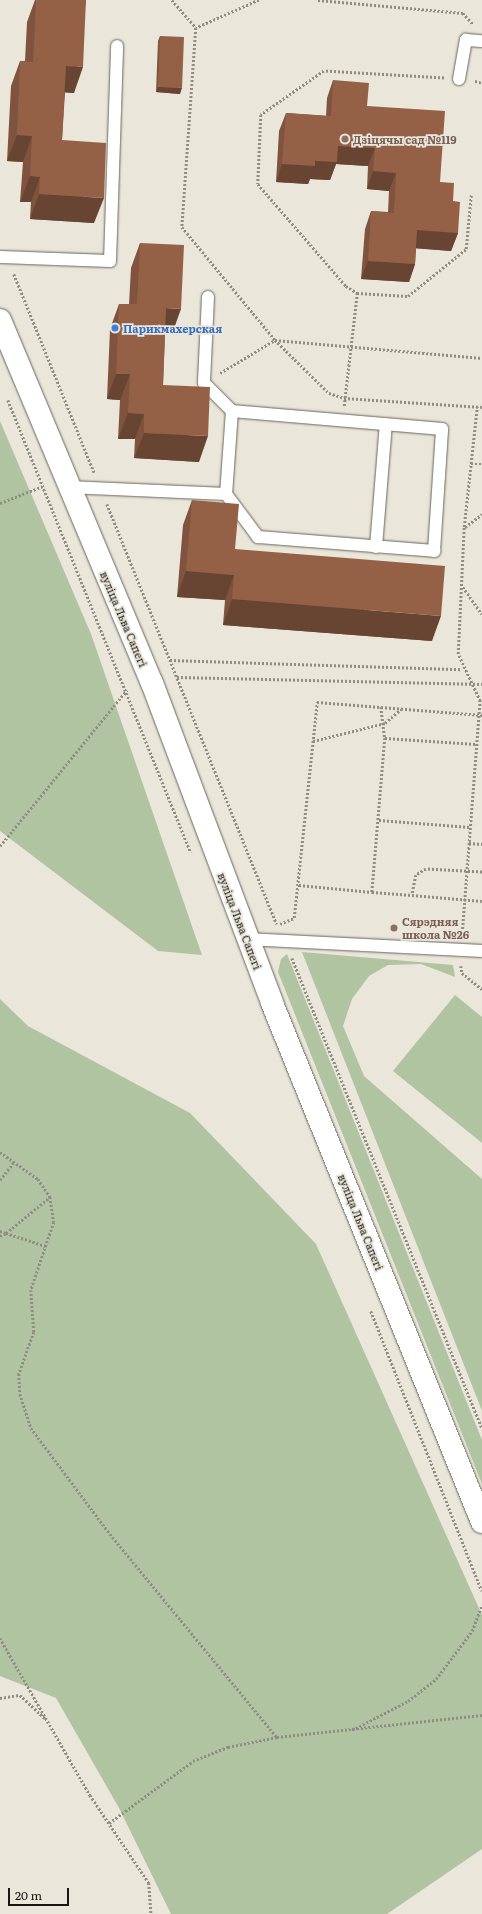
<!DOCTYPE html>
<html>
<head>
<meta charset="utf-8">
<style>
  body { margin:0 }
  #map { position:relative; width:482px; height:1914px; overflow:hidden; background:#eae6da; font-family:Literata,serif }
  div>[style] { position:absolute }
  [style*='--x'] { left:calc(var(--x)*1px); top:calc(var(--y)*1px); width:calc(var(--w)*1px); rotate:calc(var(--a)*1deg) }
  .green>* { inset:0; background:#b1c4a2 }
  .path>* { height:2.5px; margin-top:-1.25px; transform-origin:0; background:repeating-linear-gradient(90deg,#8f8c83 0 2px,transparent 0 4px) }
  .roads { filter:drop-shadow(0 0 1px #69655b) drop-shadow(0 0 1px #69655b) }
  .service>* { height:12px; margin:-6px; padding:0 6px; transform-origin:6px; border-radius:6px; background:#fff }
  .minor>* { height:22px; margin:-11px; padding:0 11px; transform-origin:11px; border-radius:11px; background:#fff }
  .wall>* { inset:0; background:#7f533d }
  .shaded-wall>* { inset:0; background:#684432 }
  .building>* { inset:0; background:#946147 }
  .dots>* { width:11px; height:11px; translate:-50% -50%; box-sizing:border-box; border:2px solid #eae6da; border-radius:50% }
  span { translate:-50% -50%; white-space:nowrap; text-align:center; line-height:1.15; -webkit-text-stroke:3.5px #eae6da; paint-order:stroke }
  .education-label { font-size:11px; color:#785e54; font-weight:700 }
  .left { translate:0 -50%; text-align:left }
  .shop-label { font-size:11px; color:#366cbe; font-weight:700 }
  .street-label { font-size:11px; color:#191713 }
  .scale { position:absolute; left:8px; top:1888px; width:61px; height:18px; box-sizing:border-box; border:2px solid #191713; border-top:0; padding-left:5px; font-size:12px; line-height:14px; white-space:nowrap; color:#191713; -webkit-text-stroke:3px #eae6da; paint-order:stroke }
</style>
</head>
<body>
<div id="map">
  <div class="green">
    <i style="clip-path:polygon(0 421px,91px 634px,202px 955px,158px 951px,0 831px)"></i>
    <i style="clip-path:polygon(302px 952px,453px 965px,455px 977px,421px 964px,388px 965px,369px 976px,352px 999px,343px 1026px,364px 1076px,482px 1179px,482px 1411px)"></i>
    <i style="clip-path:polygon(287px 954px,482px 1440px,482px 1484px,278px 972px,281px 959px)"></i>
    <i style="clip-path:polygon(455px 995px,482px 1017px,482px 1143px,393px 1071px)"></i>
    <i style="clip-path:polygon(0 999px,28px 1026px,190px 1113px,316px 1244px,482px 1615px,482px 1849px,387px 1914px,171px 1914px,119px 1808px,56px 1698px,0 1676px)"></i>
  </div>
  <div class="path">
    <i style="--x:172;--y:0;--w:37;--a:49"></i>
    <i style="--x:259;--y:0;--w:69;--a:156"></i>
    <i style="--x:196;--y:28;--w:199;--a:94"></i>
    <i style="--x:182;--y:227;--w:146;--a:50.5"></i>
    <i style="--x:275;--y:340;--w:76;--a:44.5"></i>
    <i style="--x:329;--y:393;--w:16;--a:18"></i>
    <i style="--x:344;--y:398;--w:138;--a:3.7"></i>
    <i style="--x:318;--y:0;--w:146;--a:5.1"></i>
    <i style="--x:463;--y:13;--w:15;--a:48"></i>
    <i style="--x:444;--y:78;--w:120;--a:-176.7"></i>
    <i style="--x:324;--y:71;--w:77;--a:145.1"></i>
    <i style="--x:261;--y:115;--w:69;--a:92.5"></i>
    <i style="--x:258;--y:184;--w:135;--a:49.2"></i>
    <i style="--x:346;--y:286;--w:13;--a:32"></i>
    <i style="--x:357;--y:293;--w:51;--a:3.4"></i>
    <i style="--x:408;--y:296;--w:75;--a:-39"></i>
    <i style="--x:466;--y:249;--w:54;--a:-84.7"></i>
    <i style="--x:475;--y:81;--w:7;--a:16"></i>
    <i style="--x:14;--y:274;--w:214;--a:68"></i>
    <i style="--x:220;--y:373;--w:64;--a:-31"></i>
    <i style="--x:275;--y:340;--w:208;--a:5"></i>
    <i style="--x:8;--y:400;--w:488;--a:68"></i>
    <i style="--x:344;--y:406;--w:114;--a:-83.4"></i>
    <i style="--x:471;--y:464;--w:11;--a:0"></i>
    <i style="--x:0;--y:503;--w:46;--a:-21.6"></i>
    <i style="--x:107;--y:504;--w:453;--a:68"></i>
    <i style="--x:465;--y:527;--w:21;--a:-37"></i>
    <i style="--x:463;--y:587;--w:33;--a:55"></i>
    <i style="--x:170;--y:660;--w:292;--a:1.8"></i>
    <i style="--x:177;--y:677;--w:305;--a:1.3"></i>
    <i style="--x:381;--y:707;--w:31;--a:83"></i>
    <i style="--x:385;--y:738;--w:155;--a:94.8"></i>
    <i style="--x:372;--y:892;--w:40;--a:4.3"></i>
    <i style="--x:385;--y:738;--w:91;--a:3.8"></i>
    <i style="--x:313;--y:741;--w:74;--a:-14"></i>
    <i style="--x:385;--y:723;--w:21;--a:-41"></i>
    <i style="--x:379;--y:820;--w:91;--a:4.4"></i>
    <i style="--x:469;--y:843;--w:13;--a:4"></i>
    <i style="--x:0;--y:846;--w:201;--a:-50.9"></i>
    <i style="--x:482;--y:872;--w:56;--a:-176.9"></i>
    <i style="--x:426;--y:869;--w:12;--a:149"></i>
    <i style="--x:416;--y:875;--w:20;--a:101"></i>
    <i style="--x:412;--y:895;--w:70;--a:4.9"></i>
    <i style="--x:299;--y:885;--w:73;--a:5.5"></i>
    <i style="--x:280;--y:924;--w:15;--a:-23"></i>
    <i style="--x:294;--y:918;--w:217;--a:-83.9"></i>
    <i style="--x:317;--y:702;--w:166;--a:4.5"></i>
    <i style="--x:462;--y:933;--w:233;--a:-85.6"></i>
    <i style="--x:480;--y:701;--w:52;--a:-115.1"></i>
    <i style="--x:458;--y:654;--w:127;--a:-87.3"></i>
    <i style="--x:464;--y:527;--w:121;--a:-83.8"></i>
    <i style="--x:292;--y:958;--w:507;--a:67.99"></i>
    <i style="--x:461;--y:966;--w:7;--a:82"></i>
    <i style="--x:462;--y:973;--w:26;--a:39"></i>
    <i style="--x:0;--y:1152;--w:47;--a:35.4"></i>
    <i style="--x:38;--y:1179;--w:22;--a:56"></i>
    <i style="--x:50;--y:1197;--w:25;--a:81"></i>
    <i style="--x:54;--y:1222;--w:72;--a:108.7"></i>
    <i style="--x:31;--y:1290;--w:42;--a:85.9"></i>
    <i style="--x:34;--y:1332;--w:45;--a:109.7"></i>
    <i style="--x:19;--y:1374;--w:20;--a:87"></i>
    <i style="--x:20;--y:1394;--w:36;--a:72"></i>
    <i style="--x:31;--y:1428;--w:132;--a:53.3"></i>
    <i style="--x:110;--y:1534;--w:263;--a:50.6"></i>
    <i style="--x:0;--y:1180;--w:23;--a:-52"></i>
    <i style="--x:0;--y:1231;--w:6;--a:18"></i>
    <i style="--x:6;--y:1233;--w:57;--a:-39.3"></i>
    <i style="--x:0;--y:1236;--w:7;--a:-27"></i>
    <i style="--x:6;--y:1233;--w:42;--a:18"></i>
    <i style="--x:371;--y:1311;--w:301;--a:68.4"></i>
    <i style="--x:0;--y:1638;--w:181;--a:60.2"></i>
    <i style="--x:90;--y:1795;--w:106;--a:56.2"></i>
    <i style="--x:149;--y:1883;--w:31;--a:86"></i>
    <i style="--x:0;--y:1698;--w:20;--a:-9"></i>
    <i style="--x:20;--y:1695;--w:34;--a:43"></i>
    <i style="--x:352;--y:1730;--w:63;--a:-27.4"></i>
    <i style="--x:408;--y:1701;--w:36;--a:-38"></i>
    <i style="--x:436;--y:1679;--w:60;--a:-53.1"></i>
    <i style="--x:472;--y:1631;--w:28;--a:-69"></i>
    <i style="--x:109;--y:1823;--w:104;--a:-36.4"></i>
    <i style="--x:193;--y:1761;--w:38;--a:-22"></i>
    <i style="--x:228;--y:1747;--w:50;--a:-11.5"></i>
    <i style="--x:277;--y:1737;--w:206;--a:-6.1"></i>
  </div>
  <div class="roads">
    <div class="service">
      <i style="--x:459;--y:79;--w:40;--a:-80"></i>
      <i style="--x:466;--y:40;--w:16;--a:4"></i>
      <i style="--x:0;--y:257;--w:110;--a:2.1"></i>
      <i style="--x:110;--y:261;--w:215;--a:-88.1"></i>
      <i style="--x:208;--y:297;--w:86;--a:92.7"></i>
      <i style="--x:204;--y:383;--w:40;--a:45"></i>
      <i style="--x:232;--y:411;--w:83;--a:94.1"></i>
      <i style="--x:226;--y:494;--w:54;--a:53.3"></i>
      <i style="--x:258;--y:537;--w:177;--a:4.5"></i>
      <i style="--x:434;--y:551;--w:122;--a:-86.2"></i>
      <i style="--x:442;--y:429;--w:211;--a:-175.1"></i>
      <i style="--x:68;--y:487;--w:158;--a:2.5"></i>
      <i style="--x:376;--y:547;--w:123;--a:-85.4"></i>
      <i style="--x:247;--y:939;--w:235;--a:2.9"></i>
    </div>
    <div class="minor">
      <i style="--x:0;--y:320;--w:394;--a:67.3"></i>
      <i style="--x:152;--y:683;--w:342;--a:69.4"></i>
      <i style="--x:272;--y:1003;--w:560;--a:67.97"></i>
    </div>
  </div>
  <div class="wall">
    <i style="clip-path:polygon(35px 0,86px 0,74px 93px,65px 92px,62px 140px,94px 223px,30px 219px,31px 202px,20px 202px,23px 162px,7px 161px,11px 86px,20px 61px,25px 61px,27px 22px)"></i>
    <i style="clip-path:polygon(160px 36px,180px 94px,156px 92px,158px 41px)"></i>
    <i style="clip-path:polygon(333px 80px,367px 106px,440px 182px,453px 201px,458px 233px,451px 251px,416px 248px,415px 264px,409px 282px,361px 279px,365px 229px,371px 211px,388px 212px,389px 191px,367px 189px,368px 166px,336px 164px,330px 180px,310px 179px,308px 184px,276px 182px,279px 131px,286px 113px,326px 116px,327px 98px)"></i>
    <i style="clip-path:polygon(140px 243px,172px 334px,165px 334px,163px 385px,199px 462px,134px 458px,135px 439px,118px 439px,120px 400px,107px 399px,110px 329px,119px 304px,129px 304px,131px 268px)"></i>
    <i style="clip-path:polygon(192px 500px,235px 549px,432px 641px,223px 625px,225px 600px,177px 597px,183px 525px)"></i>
  </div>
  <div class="shaded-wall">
    <i style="clip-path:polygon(66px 66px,83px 67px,74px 93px,57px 92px)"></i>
    <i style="clip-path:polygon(158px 87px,182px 88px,180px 94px,156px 92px)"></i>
    <i style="clip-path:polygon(17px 135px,32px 136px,23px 162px,7px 161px)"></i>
    <i style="clip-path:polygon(338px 146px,375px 148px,368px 166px,336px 164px,330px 180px,310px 179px,308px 184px,276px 182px,282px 164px,315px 161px)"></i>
    <i style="clip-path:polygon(373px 171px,396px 173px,389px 191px,367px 189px)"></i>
    <i style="clip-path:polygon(30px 176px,40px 177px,31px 202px,20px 202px)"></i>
    <i style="clip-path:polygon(39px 194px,104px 198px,94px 223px,30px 219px)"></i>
    <i style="clip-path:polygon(417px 230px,458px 233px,451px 251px,411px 248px)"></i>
    <i style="clip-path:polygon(368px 261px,415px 264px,409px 282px,361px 279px)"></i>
    <i style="clip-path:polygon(166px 308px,181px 309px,172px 334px,157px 333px)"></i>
    <i style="clip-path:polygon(116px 374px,130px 374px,120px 400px,107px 399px)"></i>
    <i style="clip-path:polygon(128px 413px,144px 414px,135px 439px,118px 439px)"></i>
    <i style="clip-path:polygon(144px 433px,208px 436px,199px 462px,134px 458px)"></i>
    <i style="clip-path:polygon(186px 571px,234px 575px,225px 600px,177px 597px)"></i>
    <i style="clip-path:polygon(232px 599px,441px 616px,432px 641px,223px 625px)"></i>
  </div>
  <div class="building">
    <i style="clip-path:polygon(36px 0,86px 0,83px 67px,66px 66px,62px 140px,106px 143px,104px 198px,39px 194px,40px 177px,30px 176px,32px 136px,17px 135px,20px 61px,33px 62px)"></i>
    <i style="clip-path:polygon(160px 36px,184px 37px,182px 88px,158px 87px)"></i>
    <i style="clip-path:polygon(333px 80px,369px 83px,367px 106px,445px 111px,440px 182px,454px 183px,453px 201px,460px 202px,458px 233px,417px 230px,415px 264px,368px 261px,371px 211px,394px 213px,396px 173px,373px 171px,375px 148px,338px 146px,337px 162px,315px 161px,315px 166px,282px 164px,286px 113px,331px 116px)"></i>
    <i style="clip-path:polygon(140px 243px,184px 245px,181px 309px,166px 308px,163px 385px,210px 387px,208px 436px,144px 433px,144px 414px,128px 413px,130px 374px,116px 374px,119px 304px,137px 304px)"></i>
    <i style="clip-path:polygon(192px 500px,239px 504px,235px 549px,445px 566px,441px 616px,232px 599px,234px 575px,186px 571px)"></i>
  </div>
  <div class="dots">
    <i style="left:345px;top:139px;background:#8d6e63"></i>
    <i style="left:115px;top:328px;background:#3f7fe0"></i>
    <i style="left:394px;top:928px;background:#8d6e63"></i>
  </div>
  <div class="education-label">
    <span class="left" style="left:353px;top:139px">Дзіцячы сад №119</span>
    <span class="left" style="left:402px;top:928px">Сярэдняя<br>школа №26</span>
  </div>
  <div class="shop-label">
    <span class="left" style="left:123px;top:328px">Парикмахерская</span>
  </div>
  <div class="street-label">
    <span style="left:124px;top:619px;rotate:67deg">вуліца Льва Сапегі</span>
    <span style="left:240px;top:921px;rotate:69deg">вуліца Льва Сапегі</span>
    <span style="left:361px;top:1222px;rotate:68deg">вуліца Льва Сапегі</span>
  </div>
  <div class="scale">20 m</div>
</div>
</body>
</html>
